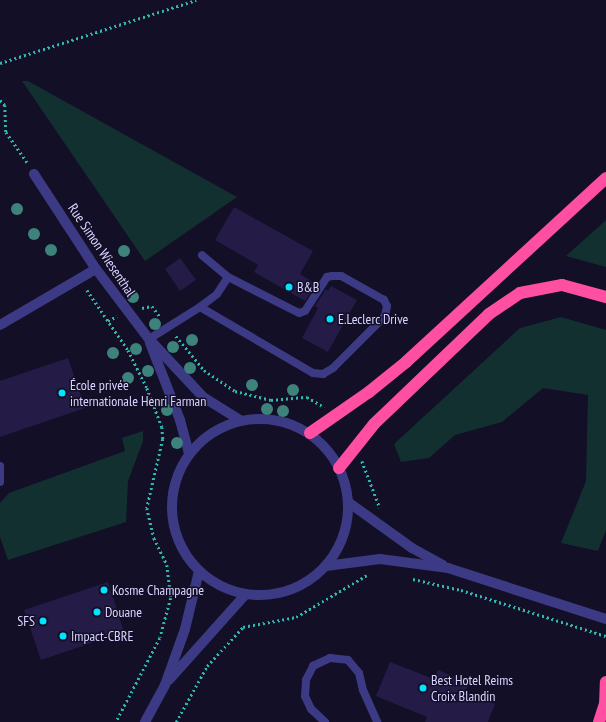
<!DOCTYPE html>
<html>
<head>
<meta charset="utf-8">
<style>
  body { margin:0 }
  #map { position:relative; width:606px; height:722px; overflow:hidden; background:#130f26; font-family:"PT Sans Narrow",sans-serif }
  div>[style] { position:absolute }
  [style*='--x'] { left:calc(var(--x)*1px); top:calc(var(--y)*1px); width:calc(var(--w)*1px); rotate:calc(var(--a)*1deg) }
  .green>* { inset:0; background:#12302f }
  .building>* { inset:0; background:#241b47 }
  .path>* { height:2.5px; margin-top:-1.25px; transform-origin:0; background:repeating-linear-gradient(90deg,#2fb8b0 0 2px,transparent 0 5px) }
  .service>* { height:8px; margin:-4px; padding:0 4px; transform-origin:4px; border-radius:4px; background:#3d3a85 }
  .minor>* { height:10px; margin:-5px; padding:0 5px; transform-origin:5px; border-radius:5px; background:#3d3a85 }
  .tertiary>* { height:10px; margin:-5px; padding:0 5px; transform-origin:5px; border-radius:5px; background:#3d3a85 }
  .tertiary>.ring { margin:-5px; padding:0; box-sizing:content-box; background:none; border:10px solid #3d3a85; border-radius:50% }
  .motorway>* { height:12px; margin:-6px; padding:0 6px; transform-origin:6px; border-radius:6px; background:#ff4fa3 }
  .trees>* { width:12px; height:12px; margin:-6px; border-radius:50%; background:#3d827b }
  .dots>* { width:11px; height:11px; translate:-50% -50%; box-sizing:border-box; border:2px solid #130f26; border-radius:50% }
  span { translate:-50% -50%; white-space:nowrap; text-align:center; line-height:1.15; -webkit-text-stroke:3px #130f26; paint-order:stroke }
  .street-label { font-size:14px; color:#d9d4ff }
  .poi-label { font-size:14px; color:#d9d4ff }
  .left { translate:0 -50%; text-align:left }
  .right { translate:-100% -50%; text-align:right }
</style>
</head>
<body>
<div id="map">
  <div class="green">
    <i style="clip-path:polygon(22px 81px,28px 81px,237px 197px,145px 261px)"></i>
    <i style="clip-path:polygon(606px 220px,606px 267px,566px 256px)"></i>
    <i style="clip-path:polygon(561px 317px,606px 330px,606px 530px,598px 551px,561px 543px,586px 481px,588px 395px,543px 388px,502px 422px,455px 435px,429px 458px,401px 462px,394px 444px,520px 328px)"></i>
    <i style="clip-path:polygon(143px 431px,143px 441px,128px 481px,126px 522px,8px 560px,0 537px,0 503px,9px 493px,125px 451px,122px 438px)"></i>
  </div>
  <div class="building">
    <i style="clip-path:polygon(234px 207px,313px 251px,300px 274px,316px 284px,305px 301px,254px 272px,258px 265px,215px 240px)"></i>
    <i style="clip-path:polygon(180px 258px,196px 280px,180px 291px,165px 269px)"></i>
    <i style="clip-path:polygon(331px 286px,357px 300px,328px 352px,302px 338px,318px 308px,315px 306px,326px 289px,328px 291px)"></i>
    <i style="clip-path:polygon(68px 358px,85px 408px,0 437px,0 381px)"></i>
    <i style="clip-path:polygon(108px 582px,124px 632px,41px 660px,24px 610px)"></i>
    <i style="clip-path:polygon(390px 662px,434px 679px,438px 670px,469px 683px,465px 692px,495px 704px,488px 722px,425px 722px,427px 717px,376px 696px)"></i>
  </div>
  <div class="path">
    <i style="--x:0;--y:63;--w:206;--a:-17.8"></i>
    <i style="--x:0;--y:100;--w:7;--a:45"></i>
    <i style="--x:5;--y:105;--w:27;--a:88"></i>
    <i style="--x:6;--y:132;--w:39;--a:55"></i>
    <i style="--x:87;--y:290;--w:73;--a:55.7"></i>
    <i style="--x:128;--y:350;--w:42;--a:63.4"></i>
    <i style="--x:147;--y:388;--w:42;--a:69"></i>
    <i style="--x:162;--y:427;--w:12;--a:85"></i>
    <i style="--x:163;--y:439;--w:71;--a:103.1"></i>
    <i style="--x:147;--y:508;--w:31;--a:77"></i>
    <i style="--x:154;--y:538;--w:30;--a:64"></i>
    <i style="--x:167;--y:565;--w:33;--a:83"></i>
    <i style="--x:171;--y:598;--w:41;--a:105.4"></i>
    <i style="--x:160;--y:638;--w:95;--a:117.6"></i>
    <i style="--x:142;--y:308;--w:10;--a:-11"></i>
    <i style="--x:152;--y:306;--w:15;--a:53"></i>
    <i style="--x:108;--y:321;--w:10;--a:-29"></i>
    <i style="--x:176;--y:336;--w:44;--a:50.5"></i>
    <i style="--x:204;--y:370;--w:37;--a:34"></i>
    <i style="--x:235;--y:391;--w:37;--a:14"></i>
    <i style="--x:271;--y:400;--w:36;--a:-5"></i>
    <i style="--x:307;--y:397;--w:20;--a:30"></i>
    <i style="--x:362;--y:461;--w:50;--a:69"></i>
    <i style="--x:413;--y:579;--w:49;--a:12.9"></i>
    <i style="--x:461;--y:590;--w:152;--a:17.6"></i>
    <i style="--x:176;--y:722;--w:64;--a:-61"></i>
    <i style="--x:207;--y:666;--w:53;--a:-47.3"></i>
    <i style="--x:243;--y:627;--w:54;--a:-10.7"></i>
    <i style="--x:296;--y:617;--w:82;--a:-30.6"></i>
  </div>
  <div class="service">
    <i style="--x:200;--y:307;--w:21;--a:-37"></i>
    <i style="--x:217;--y:294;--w:20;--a:-57"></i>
    <i style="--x:149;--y:339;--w:60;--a:-32.1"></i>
    <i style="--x:200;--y:307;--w:131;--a:30.3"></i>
    <i style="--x:313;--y:373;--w:10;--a:6"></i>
    <i style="--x:323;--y:374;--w:12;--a:-31"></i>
    <i style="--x:333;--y:368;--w:74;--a:-45"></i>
    <i style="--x:385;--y:316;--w:10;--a:-79"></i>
    <i style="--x:387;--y:306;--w:7;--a:-117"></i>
    <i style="--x:384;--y:300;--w:49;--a:-150.8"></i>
    <i style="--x:341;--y:276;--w:9;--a:180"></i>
    <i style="--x:332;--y:276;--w:5;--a:169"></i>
    <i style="--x:327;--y:277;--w:40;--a:122.9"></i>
    <i style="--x:305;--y:311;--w:6;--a:162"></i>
    <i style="--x:299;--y:313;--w:80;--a:-153.1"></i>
    <i style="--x:228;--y:277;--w:34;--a:-140"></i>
    <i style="--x:0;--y:466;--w:16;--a:90"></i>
    <i style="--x:325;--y:722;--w:19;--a:-137"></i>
    <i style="--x:311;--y:709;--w:14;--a:-115"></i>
    <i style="--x:305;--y:696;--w:16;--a:-86"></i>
    <i style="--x:306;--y:680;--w:16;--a:-63"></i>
    <i style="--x:313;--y:666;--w:19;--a:-25"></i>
    <i style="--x:330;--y:658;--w:18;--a:6"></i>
    <i style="--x:348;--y:660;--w:17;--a:50"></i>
    <i style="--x:359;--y:673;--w:17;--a:77"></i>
    <i style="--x:363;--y:690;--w:35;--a:66"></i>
  </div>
  <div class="minor">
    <i style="--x:34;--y:174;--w:113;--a:56.9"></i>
    <i style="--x:96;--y:269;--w:88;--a:52.9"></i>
    <i style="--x:149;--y:339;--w:79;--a:47"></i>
    <i style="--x:203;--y:397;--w:44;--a:31.9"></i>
    <i style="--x:0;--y:325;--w:111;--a:-30.3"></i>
    <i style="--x:150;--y:343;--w:83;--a:68.7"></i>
    <i style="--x:180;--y:420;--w:35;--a:75"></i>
  </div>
  <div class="tertiary">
    <i class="ring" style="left:172px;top:419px;width:166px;height:166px"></i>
    <i style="--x:348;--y:502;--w:79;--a:35.7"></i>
    <i style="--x:412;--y:548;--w:35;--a:29"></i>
    <i style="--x:326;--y:566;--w:54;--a:-7.4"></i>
    <i style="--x:380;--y:559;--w:69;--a:7.5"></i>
    <i style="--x:448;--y:568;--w:166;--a:17.9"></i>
    <i style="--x:169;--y:680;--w:113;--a:-48.2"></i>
    <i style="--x:145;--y:722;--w:42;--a:-61.6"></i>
    <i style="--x:165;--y:685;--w:59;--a:-70.3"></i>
    <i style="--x:185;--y:629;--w:60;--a:-76.4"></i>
  </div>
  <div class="motorway">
    <i style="--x:310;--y:433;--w:72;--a:-34.8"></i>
    <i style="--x:369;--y:392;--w:48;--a:-39"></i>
    <i style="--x:406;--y:362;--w:272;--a:-42.6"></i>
    <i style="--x:339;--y:468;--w:56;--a:-51.5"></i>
    <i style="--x:374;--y:424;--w:159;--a:-43.7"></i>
    <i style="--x:489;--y:314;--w:37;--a:-34"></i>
    <i style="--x:520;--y:293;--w:43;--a:-10.8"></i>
    <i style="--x:562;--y:285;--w:46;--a:15.3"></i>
    <i style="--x:605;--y:706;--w:24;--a:-88"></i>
    <i style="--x:599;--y:722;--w:22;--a:-72"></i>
  </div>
  <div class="trees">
    <i style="left:17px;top:209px"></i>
    <i style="left:34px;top:234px"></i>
    <i style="left:51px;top:250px"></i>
    <i style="left:124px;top:251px"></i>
    <i style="left:133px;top:297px"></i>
    <i style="left:155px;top:324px"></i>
    <i style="left:192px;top:340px"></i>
    <i style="left:173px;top:347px"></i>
    <i style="left:136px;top:349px"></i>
    <i style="left:113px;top:353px"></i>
    <i style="left:190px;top:368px"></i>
    <i style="left:148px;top:371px"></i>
    <i style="left:128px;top:378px"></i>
    <i style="left:252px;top:385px"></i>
    <i style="left:293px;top:390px"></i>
    <i style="left:267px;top:409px"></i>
    <i style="left:167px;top:410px"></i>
    <i style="left:283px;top:411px"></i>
    <i style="left:177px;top:443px"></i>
  </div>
  <div class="dots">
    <i style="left:289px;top:287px;background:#00e5ff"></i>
    <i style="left:330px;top:319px;background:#00e5ff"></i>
    <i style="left:62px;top:393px;background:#00e5ff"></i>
    <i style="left:104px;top:590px;background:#00e5ff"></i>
    <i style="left:97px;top:612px;background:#00e5ff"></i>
    <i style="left:43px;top:621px;background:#00e5ff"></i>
    <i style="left:63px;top:636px;background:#00e5ff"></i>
    <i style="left:423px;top:688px;background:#00e5ff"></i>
  </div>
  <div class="street-label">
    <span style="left:102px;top:250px;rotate:56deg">Rue Simon Wiesenthal</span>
  </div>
  <div class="poi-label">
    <span class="left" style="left:297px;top:287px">B&amp;B</span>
    <span class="left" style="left:338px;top:319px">E.Leclerc Drive</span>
    <span class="left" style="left:70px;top:393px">École privée<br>internationale Henri Farman</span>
    <span class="left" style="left:112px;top:590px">Kosme Champagne</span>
    <span class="left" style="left:105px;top:612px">Douane</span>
    <span class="right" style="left:35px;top:621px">SFS</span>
    <span class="left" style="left:71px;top:636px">Impact-CBRE</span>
    <span class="left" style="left:431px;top:688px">Best Hotel Reims<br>Croix Blandin</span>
  </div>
</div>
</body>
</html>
